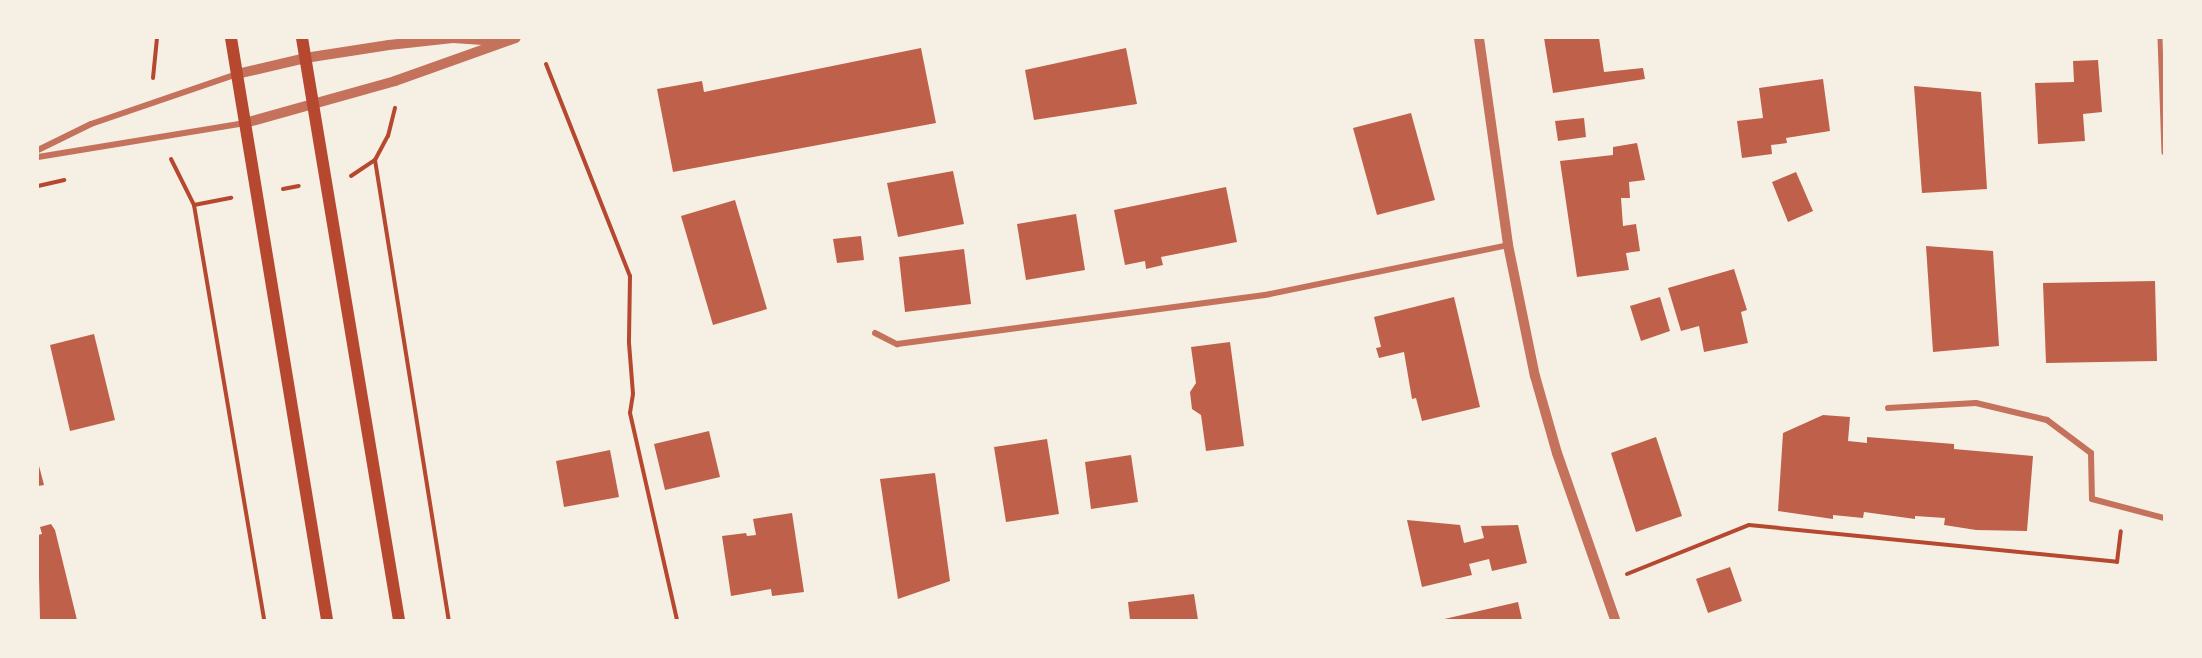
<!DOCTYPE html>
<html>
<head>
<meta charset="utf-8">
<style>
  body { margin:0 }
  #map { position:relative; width:2202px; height:658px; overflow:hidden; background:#f6efe4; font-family:"DM Sans",sans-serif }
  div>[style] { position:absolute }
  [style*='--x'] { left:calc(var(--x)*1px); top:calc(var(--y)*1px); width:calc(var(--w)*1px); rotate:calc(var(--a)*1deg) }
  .building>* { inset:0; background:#bf614a }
  .path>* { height:4px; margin:-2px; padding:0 2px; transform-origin:2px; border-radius:2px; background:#b5482f }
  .service>* { height:4.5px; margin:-2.25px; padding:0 2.25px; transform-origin:2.25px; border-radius:2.25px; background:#c5725c }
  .minor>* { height:6px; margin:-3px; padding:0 3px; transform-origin:3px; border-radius:3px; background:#c5725c }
  .tertiary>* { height:10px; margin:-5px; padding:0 5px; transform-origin:5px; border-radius:5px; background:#c5725c }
  .secondary>* { height:12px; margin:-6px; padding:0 6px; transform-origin:6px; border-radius:6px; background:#b5482f }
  span { translate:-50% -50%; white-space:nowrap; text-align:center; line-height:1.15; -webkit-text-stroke:4.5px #f6efe4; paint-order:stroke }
  .frame { position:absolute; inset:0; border:39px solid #f6efe4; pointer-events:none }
</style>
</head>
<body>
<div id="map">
  <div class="building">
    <i style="clip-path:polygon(1544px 38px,1599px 38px,1604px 72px,1643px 68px,1645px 79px,1553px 93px)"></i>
    <i style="clip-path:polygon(921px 48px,936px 123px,673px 172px,657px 89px,702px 81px,704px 92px)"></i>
    <i style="clip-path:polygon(1126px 48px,1137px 104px,1034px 120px,1025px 70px)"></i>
    <i style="clip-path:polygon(2098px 60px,2102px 112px,2083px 114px,2085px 141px,2038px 144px,2035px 83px,2074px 82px,2073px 61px)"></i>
    <i style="clip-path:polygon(1823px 79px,1830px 131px,1786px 138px,1787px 143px,1771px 145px,1772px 154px,1742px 158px,1737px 121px,1763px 118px,1759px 88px)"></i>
    <i style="clip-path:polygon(1914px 86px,1981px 92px,1987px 189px,1922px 193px)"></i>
    <i style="clip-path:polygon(1411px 113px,1435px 200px,1377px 215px,1353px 128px)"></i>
    <i style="clip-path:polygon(1584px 118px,1586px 137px,1558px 141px,1555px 121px)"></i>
    <i style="clip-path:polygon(1637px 143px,1645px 180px,1629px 182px,1630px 198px,1621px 198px,1623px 226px,1636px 224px,1640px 251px,1626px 253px,1629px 270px,1577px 277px,1560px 161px,1613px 155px,1613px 147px)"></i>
    <i style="clip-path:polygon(953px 171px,964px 224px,898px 237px,887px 183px)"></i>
    <i style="clip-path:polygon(1796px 172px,1813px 211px,1788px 222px,1772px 182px)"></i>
    <i style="clip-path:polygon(1226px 187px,1237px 242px,1161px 257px,1163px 265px,1146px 269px,1145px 261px,1125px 265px,1114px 210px)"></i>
    <i style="clip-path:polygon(735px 200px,767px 309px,713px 325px,681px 216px)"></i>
    <i style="clip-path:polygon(1076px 214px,1085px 270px,1026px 280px,1017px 224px)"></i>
    <i style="clip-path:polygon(861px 236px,864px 260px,837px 263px,833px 239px)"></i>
    <i style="clip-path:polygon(1926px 246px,1993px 251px,1999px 346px,1933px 352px)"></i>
    <i style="clip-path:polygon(964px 249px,971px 304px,905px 312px,899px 257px)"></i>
    <i style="clip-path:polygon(1734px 269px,1747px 310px,1741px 312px,1748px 343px,1704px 352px,1699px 326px,1681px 331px,1668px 288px)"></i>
    <i style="clip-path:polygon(2155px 281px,2157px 361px,2046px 363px,2043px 283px)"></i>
    <i style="clip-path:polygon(1454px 297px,1480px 407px,1422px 421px,1416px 398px,1412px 399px,1404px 352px,1379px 358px,1376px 348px,1381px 347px,1374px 317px)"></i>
    <i style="clip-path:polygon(1660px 297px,1670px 331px,1641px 341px,1630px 306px)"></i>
    <i style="clip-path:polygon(94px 334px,115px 420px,70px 431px,50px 345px)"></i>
    <i style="clip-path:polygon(1230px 342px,1244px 446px,1206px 451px,1201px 415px,1192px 409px,1190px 392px,1196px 383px,1191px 347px)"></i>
    <i style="clip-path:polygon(1823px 415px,1850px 417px,1848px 441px,1867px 443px,1867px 437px,1954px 444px,1954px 449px,2033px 456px,2027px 531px,1976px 530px,1944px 525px,1945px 518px,1915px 516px,1915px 519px,1864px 512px,1863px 518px,1833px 515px,1833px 519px,1778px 511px,1783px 433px)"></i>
    <i style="clip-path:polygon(709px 431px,720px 477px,665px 490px,654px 444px)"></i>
    <i style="clip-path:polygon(1656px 437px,1682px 516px,1636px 532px,1611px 453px)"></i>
    <i style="clip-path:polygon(1047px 439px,1059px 514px,1006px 522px,994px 447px)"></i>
    <i style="clip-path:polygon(610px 450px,619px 497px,564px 507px,556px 461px)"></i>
    <i style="clip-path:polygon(1131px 455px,1138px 502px,1091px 509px,1085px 462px)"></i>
    <i style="clip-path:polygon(38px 462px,44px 485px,38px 486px)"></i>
    <i style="clip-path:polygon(935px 473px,950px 581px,898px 599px,880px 479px)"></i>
    <i style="clip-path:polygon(792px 513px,804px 592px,772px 596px,771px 589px,731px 596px,722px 536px,746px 533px,747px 536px,756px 535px,753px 519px)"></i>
    <i style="clip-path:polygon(1407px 520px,1460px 525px,1464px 543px,1484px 538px,1481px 526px,1518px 525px,1527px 563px,1492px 571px,1489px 559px,1469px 564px,1472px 575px,1422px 587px)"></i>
    <i style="clip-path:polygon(51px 524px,55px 530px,77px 620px,40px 620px,38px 535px,42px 534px,40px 527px)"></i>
    <i style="clip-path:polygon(1730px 567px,1742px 601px,1708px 613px,1696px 579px)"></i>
    <i style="clip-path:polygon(1194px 594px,1198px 620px,1130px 620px,1128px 602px)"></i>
    <i style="clip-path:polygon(1518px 602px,1522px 620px,1440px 620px)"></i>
  </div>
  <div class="path">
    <i style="--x:546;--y:64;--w:228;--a:68.4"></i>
    <i style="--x:630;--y:276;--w:67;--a:90.9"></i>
    <i style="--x:629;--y:343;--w:51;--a:85.5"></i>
    <i style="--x:633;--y:394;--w:19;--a:99"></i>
    <i style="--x:630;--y:413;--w:212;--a:77.2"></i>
    <i style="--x:153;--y:78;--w:40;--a:-84.3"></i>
    <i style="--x:171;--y:159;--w:51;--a:63.4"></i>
    <i style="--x:194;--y:205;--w:421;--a:80.4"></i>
    <i style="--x:375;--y:160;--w:466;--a:80.9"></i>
    <i style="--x:351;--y:176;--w:29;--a:-34"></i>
    <i style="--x:375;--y:160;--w:27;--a:-62"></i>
    <i style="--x:388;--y:136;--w:29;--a:-76"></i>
    <i style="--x:38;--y:186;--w:27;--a:-13"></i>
    <i style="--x:283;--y:189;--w:16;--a:-11"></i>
    <i style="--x:194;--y:205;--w:38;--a:-11"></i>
    <i style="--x:1627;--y:574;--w:131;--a:-21.9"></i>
    <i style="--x:1749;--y:525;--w:370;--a:5.7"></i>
    <i style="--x:2117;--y:562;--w:31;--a:-83"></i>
  </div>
  <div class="service">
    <i style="--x:2160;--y:38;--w:114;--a:88"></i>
  </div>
  <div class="minor">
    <i style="--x:38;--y:150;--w:59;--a:-26.1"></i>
    <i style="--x:91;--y:124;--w:154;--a:-18.9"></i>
    <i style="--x:38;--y:157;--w:210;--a:-9.3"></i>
    <i style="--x:875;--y:333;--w:25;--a:27"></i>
    <i style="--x:897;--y:344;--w:371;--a:-7.6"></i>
    <i style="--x:1265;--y:295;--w:248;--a:-11.6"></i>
    <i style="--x:1888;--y:408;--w:88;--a:-3.3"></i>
    <i style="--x:1976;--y:403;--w:73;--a:13.5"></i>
    <i style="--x:2047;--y:420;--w:55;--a:36.9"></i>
    <i style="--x:2091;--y:453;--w:46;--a:88.8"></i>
    <i style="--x:2092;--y:499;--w:74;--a:14.8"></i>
  </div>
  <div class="tertiary">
    <i style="--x:1479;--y:38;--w:209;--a:82"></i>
    <i style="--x:1508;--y:245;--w:134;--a:78.4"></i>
    <i style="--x:1535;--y:376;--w:80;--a:74.1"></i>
    <i style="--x:1557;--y:453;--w:177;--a:70.8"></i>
    <i style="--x:237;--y:74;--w:70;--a:-13.2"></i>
    <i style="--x:305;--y:58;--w:85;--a:-8.8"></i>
    <i style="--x:389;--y:45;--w:64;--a:-6.2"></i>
    <i style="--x:453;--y:38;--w:45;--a:3.8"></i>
    <i style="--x:245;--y:123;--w:156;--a:-15.6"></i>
    <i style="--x:395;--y:81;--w:128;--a:-19.6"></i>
  </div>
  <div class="secondary">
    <i style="--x:231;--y:38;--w:590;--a:80.63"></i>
    <i style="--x:302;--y:38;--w:590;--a:80.54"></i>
  </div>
  <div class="frame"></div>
</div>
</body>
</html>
